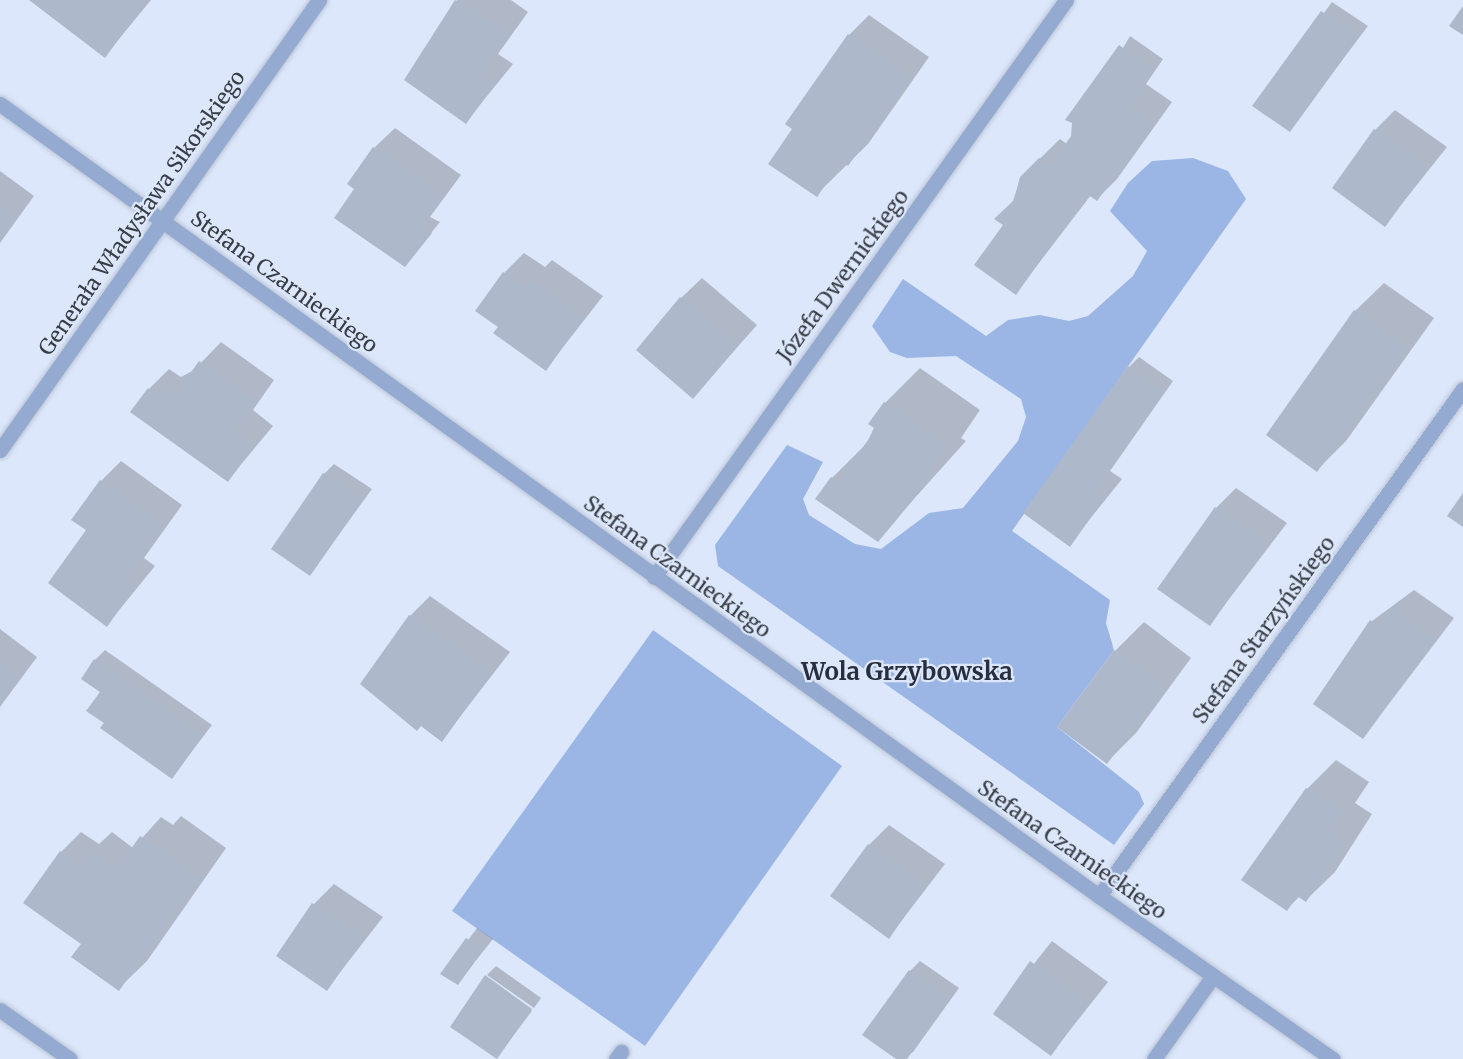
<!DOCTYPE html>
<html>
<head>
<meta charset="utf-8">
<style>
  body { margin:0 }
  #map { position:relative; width:1463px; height:1059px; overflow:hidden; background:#dce7fb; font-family:Merriweather,serif }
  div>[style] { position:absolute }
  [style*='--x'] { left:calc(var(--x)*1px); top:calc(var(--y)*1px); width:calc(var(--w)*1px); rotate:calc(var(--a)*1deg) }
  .forest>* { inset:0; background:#9bb6e5 }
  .shadow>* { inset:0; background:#0003 }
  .building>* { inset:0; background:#adb8cb }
  .roads { filter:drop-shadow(0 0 2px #bbc5d6) drop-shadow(0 0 2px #bbc5d6) }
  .street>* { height:15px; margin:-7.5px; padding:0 7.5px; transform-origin:7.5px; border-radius:7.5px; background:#94aad0 }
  span { translate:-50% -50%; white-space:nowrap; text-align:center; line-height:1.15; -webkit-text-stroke:4.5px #dce7fb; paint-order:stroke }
  .street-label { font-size:21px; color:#383c44 }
  .quarter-label { font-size:24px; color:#272f3e; font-weight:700 }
</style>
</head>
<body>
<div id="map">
  <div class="forest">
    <i style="clip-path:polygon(1193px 158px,1228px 171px,1246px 199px,1012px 531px,1110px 600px,1106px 623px,1114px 650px,1057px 727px,1139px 792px,1144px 804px,1114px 845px,718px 566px,715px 545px,787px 445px,823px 462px,803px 499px,809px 515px,855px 544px,881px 549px,929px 513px,963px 508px,1018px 441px,1026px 417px,1021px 399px,956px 356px,907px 358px,890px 352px,872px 326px,903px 279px,986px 336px,1008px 320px,1040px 315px,1069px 321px,1088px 316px,1133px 276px,1147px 251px,1110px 211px,1128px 183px,1152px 161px)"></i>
    <i style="clip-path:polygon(653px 630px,842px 766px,645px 1046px,452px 911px)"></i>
  </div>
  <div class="shadow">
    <i style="clip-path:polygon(31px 0,151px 0,105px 56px)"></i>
    <i style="clip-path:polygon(457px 0,511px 0,528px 12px,498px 54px,513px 64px,466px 122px,406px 80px)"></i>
    <i style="clip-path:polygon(1332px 2px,1368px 26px,1289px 130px,1255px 106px)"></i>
    <i style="clip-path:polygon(869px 15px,929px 57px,868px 144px,816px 195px,794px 128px,849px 35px)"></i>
    <i style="clip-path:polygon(1130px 36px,1163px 59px,1146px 84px,1172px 102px,1117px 179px,1097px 199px,1091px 195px,1016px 293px,1005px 225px,1021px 177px,1060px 139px,1067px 144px)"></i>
    <i style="clip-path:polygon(1395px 110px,1447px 147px,1385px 225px,1375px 130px)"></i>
    <i style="clip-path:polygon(395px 128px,461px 175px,430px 217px,440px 222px,405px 265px,357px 189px,374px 148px)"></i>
    <i style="clip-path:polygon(0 171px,34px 196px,0 243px)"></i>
    <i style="clip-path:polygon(524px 253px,545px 267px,552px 260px,603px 296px,546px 369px,500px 327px,504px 273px)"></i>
    <i style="clip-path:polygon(702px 278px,757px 325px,693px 397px,681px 298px)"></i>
    <i style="clip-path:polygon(1384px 283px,1434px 318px,1346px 441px,1317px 470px,1355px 311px)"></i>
    <i style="clip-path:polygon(221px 342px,274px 380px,253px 410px,273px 426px,228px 480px,149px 389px,169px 369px,181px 377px,194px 370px)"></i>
    <i style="clip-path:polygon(1139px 357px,1173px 381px,1110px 471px,1122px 479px,1069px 545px,1129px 367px)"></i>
    <i style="clip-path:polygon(920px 368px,980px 410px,961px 438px,966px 441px,877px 540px,832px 478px,867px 443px,885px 403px)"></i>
    <i style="clip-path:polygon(121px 461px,182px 505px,144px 558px,155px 566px,107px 625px,88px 530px,101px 481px)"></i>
    <i style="clip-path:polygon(334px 464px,372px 489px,310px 574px,324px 474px)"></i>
    <i style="clip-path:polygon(1236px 488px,1287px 523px,1210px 624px,1216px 508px)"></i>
    <i style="clip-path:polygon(1414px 590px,1454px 618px,1363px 738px,1372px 621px)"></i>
    <i style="clip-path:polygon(430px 596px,510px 652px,442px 740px,410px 616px)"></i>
    <i style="clip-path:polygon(1144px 622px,1191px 658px,1136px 733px,1107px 762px,1059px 727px,1115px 651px)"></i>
    <i style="clip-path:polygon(0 629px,37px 657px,0 707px)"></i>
    <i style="clip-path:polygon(105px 650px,212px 725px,172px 777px,106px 723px,95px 660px)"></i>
    <i style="clip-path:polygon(1336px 760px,1369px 782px,1355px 803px,1372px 814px,1335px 872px,1306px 900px,1300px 896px,1287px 909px,1243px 880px,1307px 789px)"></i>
    <i style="clip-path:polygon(181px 816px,226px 848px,147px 961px,118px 989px,83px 943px,61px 852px,81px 832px,99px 844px,112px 832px,133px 848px,161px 817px,173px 825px)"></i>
    <i style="clip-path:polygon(889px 825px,945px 864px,889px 937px,869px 845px)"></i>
    <i style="clip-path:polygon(334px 884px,383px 917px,327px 989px,314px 904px)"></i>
    <i style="clip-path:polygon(477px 928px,493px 939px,458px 983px,443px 974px)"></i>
    <i style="clip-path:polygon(1052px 941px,1108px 982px,1051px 1054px,995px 1013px)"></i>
    <i style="clip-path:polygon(920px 961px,959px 988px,913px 1052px,898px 1059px,910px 971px)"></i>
    <i style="clip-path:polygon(496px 966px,541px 998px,534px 1008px,487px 975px)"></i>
    <i style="clip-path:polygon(486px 978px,532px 1011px,497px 1057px)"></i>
  </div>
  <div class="building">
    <i style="clip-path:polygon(29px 0,147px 0,105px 58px)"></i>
    <i style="clip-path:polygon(455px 0,509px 33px,479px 75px,494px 85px,466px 124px,404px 80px)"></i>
    <i style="clip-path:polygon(1463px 6px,1463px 35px,1449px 26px)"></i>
    <i style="clip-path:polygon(1321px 11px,1359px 37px,1290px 132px,1252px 106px)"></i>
    <i style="clip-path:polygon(848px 34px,910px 77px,848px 166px,842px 161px,817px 197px,768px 164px,792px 129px,785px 124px)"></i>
    <i style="clip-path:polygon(1119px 45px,1154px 70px,1129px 107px,1153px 123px,1097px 201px,1087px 194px,1016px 295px,974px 265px,1003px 225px,994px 219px,1014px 200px,1020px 177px,1039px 158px,1050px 166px,1071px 136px,1072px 123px,1065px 120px)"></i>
    <i style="clip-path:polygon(1374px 129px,1428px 168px,1385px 227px,1332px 188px)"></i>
    <i style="clip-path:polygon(373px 147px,442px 196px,422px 225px,432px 233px,405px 267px,334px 218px,354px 189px,347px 184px)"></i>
    <i style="clip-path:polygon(0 206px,15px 217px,0 238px)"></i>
    <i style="clip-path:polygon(503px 272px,525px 288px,531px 280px,584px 317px,546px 371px,493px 333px,498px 327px,475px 311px)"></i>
    <i style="clip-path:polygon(680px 297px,738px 346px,693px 399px,636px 350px)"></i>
    <i style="clip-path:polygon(1354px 310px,1406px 348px,1317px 472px,1266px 435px)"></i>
    <i style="clip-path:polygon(199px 361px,255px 401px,234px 431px,254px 446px,228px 482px,130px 412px,148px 388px,161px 398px,169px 387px,177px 392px)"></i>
    <i style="clip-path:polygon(1128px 366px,1164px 392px,1093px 493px,1103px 500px,1070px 547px,1023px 513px)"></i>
    <i style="clip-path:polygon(884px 402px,946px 446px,927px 474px,932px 477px,878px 542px,815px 499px,831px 477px,838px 482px,876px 429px,868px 424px)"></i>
    <i style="clip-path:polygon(323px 473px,363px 500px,310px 576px,271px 549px)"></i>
    <i style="clip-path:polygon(100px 480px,163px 525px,125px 579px,135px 587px,107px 627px,48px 583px,86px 530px,71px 520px)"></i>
    <i style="clip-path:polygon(1463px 493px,1463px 527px,1447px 516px)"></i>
    <i style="clip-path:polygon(1215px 507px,1267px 544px,1210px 626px,1157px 589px)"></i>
    <i style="clip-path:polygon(1392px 609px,1435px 639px,1363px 739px,1313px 704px,1370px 620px,1380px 626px)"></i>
    <i style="clip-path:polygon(409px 615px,491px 673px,442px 742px,421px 726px,417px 731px,360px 684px)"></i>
    <i style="clip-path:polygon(1114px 650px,1164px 687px,1107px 764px,1057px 727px)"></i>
    <i style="clip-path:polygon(94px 659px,203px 736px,172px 779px,100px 728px,104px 723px,86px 711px,100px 692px,81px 679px)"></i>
    <i style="clip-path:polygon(0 665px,18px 677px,0 701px)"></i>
    <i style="clip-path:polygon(1306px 788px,1341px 811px,1327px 832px,1345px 843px,1306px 902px,1297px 896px,1287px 911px,1241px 880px)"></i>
    <i style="clip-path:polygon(140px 836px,199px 877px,119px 991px,71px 957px,81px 944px,23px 903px,60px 851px,80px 865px,90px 851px,116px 870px)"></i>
    <i style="clip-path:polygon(868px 844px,926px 885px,889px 939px,830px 896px)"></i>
    <i style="clip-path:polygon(312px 903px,364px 938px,327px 991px,276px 956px)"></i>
    <i style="clip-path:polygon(466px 938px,484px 949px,458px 985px,440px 974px)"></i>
    <i style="clip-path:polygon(1030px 961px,1089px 1003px,1051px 1056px,993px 1014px)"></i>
    <i style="clip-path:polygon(909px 970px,950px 999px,907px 1059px,896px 1059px,862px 1035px)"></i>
    <i style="clip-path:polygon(485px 975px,532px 1009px,497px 1059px,450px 1027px)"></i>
  </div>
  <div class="roads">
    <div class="street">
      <i style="--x:0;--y:104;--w:1355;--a:35.78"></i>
      <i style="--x:1099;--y:896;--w:285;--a:34.9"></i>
      <i style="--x:0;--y:450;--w:552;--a:-54.67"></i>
      <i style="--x:654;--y:577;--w:709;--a:-54.47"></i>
      <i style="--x:1099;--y:896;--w:624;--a:-54.32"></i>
      <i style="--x:0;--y:1010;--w:85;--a:35"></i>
      <i style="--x:616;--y:1059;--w:9;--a:-54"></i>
      <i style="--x:1154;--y:1059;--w:102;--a:-54.6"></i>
    </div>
  </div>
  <div class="street-label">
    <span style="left:142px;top:213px;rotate:-55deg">Generała Władysława Sikorskiego</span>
    <span style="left:843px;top:276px;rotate:-54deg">Józefa Dwernickiego</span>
    <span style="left:284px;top:282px;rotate:36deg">Stefana Czarnieckiego</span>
    <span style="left:677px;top:567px;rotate:36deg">Stefana Czarnieckiego</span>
    <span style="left:1264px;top:630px;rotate:-54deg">Stefana Starzyńskiego</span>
    <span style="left:1072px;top:850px;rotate:35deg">Stefana Czarnieckiego</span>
  </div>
  <div class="quarter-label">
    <span style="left:907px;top:672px">Wola Grzybowska</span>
  </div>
</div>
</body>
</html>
